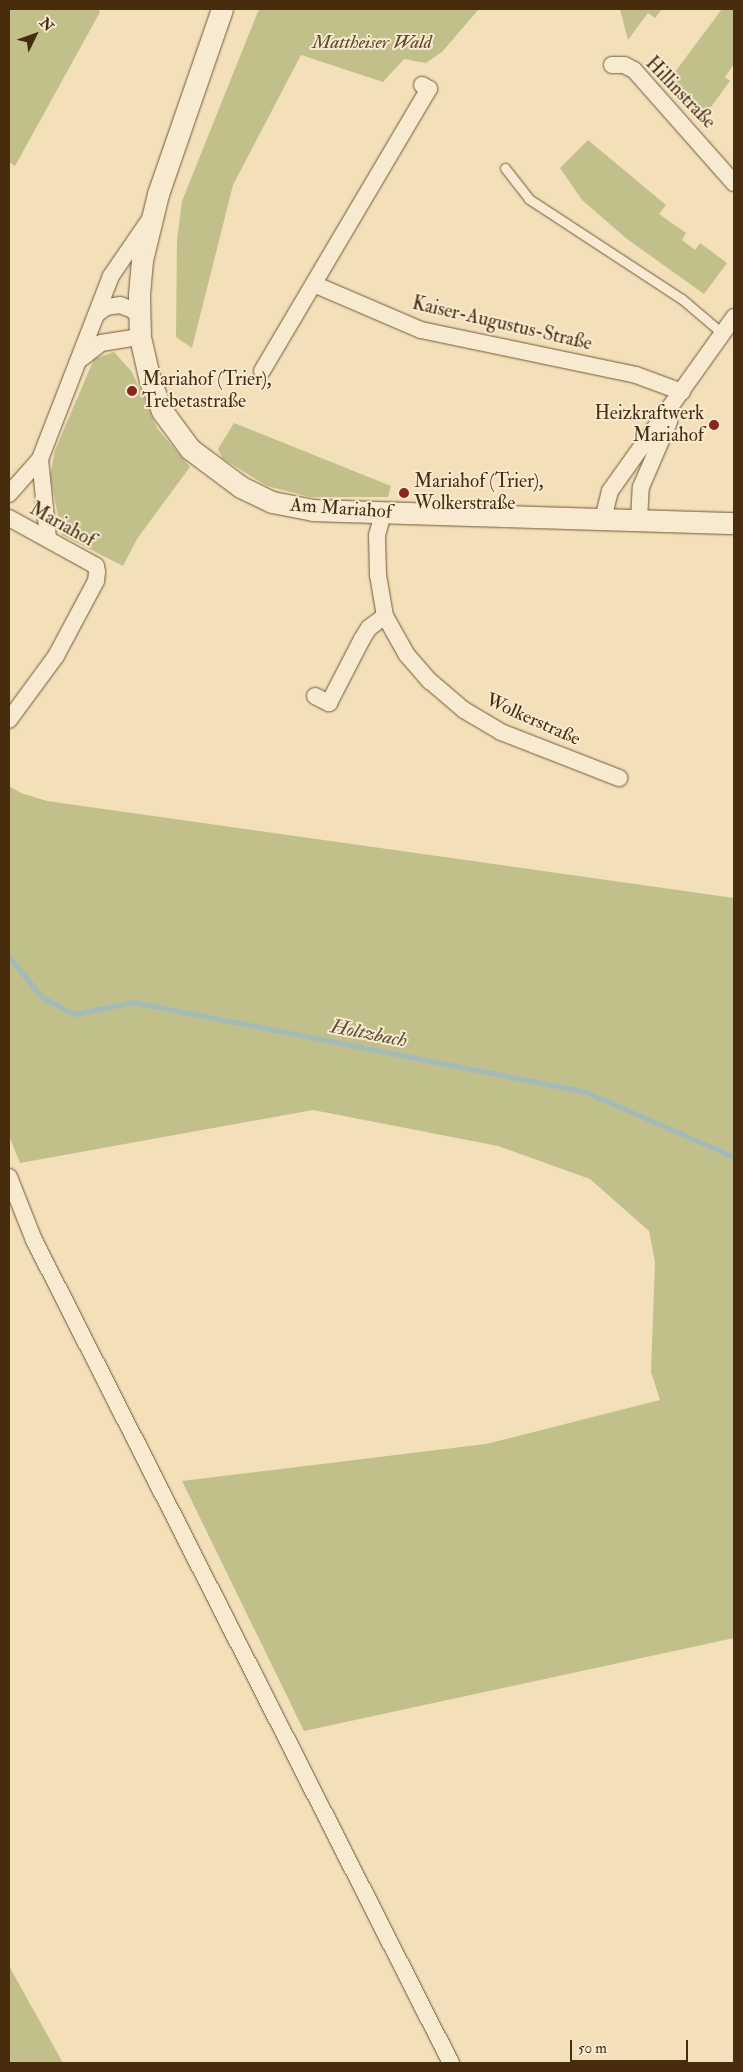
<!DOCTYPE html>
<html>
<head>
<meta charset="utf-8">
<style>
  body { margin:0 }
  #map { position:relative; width:743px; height:2072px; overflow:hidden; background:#f3dfb8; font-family:"IM FELL Double Pica",serif }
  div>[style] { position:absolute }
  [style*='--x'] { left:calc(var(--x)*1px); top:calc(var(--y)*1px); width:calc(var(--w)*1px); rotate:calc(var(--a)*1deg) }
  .green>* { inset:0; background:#c2c08a }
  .stream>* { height:5px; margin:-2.5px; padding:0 2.5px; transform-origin:2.5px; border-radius:2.5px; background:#a1baba }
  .roads { filter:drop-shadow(0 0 1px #725938) drop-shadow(0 0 1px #725938) }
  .service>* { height:9px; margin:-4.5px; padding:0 4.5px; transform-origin:4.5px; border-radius:4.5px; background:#f7ead1 }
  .minor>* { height:16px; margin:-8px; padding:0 8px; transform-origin:8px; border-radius:8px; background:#f7ead1 }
  .tertiary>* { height:21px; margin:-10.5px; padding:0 10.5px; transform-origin:10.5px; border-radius:10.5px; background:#f7ead1 }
  .dots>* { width:14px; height:14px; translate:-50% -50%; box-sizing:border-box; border:2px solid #f7ead1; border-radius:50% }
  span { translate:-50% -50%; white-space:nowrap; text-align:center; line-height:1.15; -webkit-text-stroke:4px #f7ead1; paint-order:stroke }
  .park-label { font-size:19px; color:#604a27; font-style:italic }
  .street-label { font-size:19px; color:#472c0e }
  .poi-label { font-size:19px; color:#472c0e }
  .left { translate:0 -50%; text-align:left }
  .right { translate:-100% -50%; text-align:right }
  .water-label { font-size:20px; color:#5e5039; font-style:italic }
  .frame { position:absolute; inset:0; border:10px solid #472c0e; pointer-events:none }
  .north { position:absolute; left:10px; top:10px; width:50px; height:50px; -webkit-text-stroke:4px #f7ead1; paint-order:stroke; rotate:48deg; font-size:14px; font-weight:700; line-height:20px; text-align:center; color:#472c0e }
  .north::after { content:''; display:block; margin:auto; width:18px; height:22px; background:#472c0e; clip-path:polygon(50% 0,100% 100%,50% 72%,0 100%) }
  .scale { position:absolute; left:570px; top:2040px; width:118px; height:22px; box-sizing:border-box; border:2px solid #472c0e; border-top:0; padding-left:6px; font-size:15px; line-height:18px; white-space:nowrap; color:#472c0e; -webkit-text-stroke:4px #f7ead1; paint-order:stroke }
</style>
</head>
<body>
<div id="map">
  <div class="green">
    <i style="clip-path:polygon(9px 9px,98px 9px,100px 12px,15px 166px,9px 162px)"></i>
    <i style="clip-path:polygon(259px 9px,479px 9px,442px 52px,426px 63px,404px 59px,383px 82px,301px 55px,233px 185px,192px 348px,176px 337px,177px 240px,182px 201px)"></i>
    <i style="clip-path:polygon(620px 9px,662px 9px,655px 18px,648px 13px,628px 40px)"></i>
    <i style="clip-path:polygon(722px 9px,734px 9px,734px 64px,725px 77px,730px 81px,700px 122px,666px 84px)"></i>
    <i style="clip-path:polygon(588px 140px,666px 205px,659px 214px,686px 233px,682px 240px,695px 250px,700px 243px,727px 263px,704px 294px,627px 239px,582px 200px,560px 168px)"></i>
    <i style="clip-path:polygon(114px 352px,132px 372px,157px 428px,190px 467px,137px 539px,123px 566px,62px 535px,50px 476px,55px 450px,94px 359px)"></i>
    <i style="clip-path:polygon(234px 423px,391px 486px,388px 497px,310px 497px,267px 486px,222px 458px,218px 449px)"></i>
    <i style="clip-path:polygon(9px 786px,21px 793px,47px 801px,734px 898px,734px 1638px,304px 1731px,182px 1481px,486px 1444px,660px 1400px,651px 1372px,655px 1262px,649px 1231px,590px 1179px,498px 1146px,313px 1110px,20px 1163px,9px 1136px)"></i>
    <i style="clip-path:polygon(9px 1966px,63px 2063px,9px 2063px)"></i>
  </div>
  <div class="stream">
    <i style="--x:9;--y:957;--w:52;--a:50.5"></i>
    <i style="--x:42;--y:997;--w:36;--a:28"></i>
    <i style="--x:74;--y:1014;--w:60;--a:-11.5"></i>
    <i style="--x:133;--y:1002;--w:462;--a:11.2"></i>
    <i style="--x:586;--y:1092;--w:162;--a:23.7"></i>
  </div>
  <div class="roads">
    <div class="service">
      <i style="--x:505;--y:168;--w:39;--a:52"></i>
      <i style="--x:529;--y:199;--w:183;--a:33.2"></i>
      <i style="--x:682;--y:299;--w:52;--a:40.4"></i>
    </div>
    <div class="minor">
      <i style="--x:612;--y:65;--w:12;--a:0"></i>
      <i style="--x:624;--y:65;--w:11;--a:27"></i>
      <i style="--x:634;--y:70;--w:151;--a:48.5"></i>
      <i style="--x:316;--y:285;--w:114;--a:23.2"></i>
      <i style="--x:421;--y:330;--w:220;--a:11.8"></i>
      <i style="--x:636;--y:375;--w:49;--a:20.3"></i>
      <i style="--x:97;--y:314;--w:11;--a:-38"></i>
      <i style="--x:106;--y:307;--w:14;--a:-8"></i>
      <i style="--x:120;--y:305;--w:14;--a:21"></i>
      <i style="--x:133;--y:310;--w:9;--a:49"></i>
      <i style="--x:82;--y:358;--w:24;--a:-38"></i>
      <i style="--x:101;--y:343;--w:39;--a:-9"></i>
      <i style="--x:262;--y:371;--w:328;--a:-59.4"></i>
      <i style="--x:429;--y:89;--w:8;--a:-150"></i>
      <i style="--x:40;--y:459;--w:79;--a:84.2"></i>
      <i style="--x:9;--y:494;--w:47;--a:-48.5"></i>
      <i style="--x:40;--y:459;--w:196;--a:-68.8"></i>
      <i style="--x:111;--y:276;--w:69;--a:-55.6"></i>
      <i style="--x:383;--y:513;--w:23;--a:105"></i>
      <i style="--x:377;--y:535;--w:40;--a:88.6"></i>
      <i style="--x:378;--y:575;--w:42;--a:80.3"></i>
      <i style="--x:385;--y:616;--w:45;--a:60.6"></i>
      <i style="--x:407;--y:655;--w:35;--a:49"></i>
      <i style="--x:430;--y:681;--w:45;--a:40.5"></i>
      <i style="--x:464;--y:710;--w:43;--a:30.7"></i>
      <i style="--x:501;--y:732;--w:127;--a:21.3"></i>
      <i style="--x:9;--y:518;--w:99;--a:28.9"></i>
      <i style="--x:96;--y:566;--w:6;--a:81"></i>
      <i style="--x:97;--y:572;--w:9;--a:96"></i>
      <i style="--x:96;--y:581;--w:85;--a:118.1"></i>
      <i style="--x:56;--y:656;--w:79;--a:126.3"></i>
      <i style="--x:603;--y:519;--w:29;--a:-76"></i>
      <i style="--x:610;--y:491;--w:214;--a:-54.5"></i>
      <i style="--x:639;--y:520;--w:33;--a:-87"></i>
      <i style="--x:641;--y:487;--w:71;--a:-66.7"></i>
      <i style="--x:315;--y:696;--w:16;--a:27"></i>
      <i style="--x:329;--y:703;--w:72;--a:-62.7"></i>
      <i style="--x:362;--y:639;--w:13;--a:-58"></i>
      <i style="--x:369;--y:628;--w:20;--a:-37"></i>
      <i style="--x:9;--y:1177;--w:68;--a:68.4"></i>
      <i style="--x:34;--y:1240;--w:923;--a:63.13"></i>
    </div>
    <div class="tertiary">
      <i style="--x:222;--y:9;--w:196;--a:109.1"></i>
      <i style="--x:158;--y:194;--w:68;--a:103.6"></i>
      <i style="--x:142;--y:260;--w:36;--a:95"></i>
      <i style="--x:139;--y:296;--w:41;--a:88.6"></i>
      <i style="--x:140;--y:337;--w:45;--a:77.2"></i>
      <i style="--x:150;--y:381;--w:32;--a:68"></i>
      <i style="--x:162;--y:411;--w:47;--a:53.6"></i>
      <i style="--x:190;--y:449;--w:64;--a:36.7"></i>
      <i style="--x:241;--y:487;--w:34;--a:26"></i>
      <i style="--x:272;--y:502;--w:42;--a:11"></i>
      <i style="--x:313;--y:510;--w:421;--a:1.8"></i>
    </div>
  </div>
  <div class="dots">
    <i style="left:132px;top:391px;background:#8f2418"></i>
    <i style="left:714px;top:425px;background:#8f2418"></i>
    <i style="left:404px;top:493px;background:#8f2418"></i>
  </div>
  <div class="park-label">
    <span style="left:372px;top:43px">Mattheiser Wald</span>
  </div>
  <div class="street-label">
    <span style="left:680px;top:93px;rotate:46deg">Hillinstraße</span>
    <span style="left:502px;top:324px;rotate:13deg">Kaiser-Augustus-Straße</span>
    <span style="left:341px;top:509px;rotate:4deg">Am Mariahof</span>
    <span style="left:62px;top:525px;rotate:29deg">Mariahof</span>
    <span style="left:533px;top:720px;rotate:24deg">Wolkerstraße</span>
  </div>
  <div class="poi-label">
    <span class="left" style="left:142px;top:391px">Mariahof (Trier),<br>Trebetastraße</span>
    <span class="right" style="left:704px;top:425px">Heizkraftwerk<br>Mariahof</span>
    <span class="left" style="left:414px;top:493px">Mariahof (Trier),<br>Wolkerstraße</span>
  </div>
  <div class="water-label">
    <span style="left:369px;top:1033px;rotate:11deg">Holtzbach</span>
  </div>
  <div class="frame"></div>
  <div class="north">N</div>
  <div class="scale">50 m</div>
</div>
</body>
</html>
